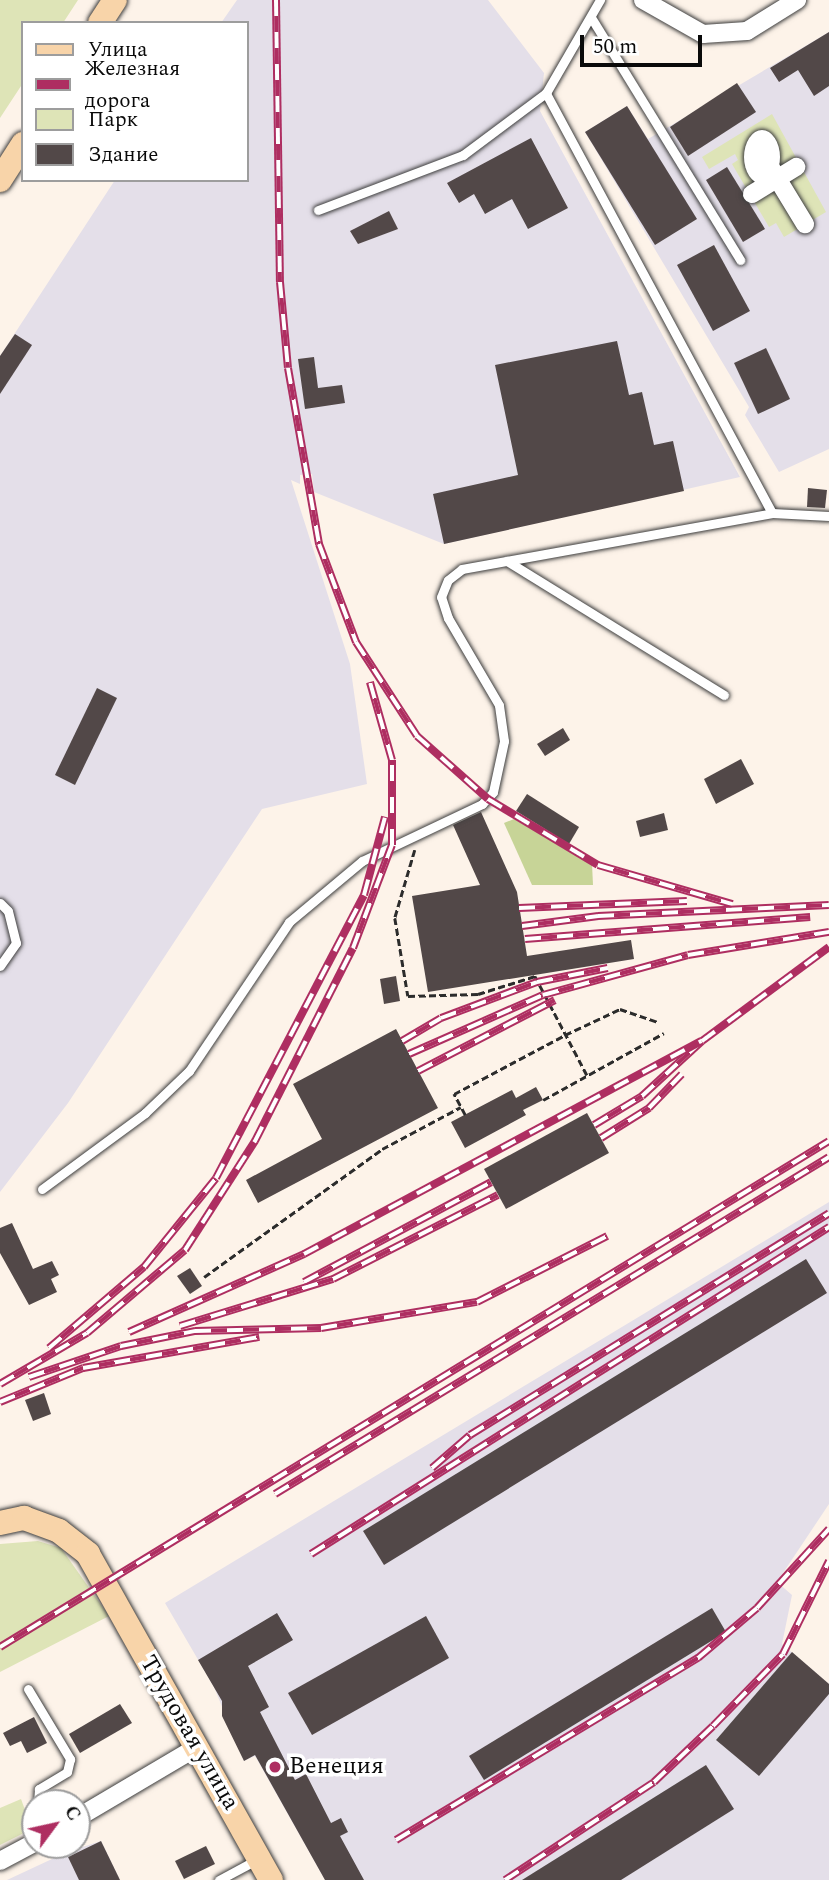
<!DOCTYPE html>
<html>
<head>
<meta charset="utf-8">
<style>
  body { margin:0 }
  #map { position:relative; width:829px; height:1880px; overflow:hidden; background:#fdf3e9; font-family:Spectral,serif }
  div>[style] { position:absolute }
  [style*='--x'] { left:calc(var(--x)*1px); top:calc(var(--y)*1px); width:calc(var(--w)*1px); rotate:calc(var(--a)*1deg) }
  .industrial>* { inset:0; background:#e4dfe9 }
  .green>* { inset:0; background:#dee4b7 }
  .forest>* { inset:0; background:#c7d497 }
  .building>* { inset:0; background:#524848 }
  .path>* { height:2.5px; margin-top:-1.25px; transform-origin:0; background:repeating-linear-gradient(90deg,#2c2c2c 0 7px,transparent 0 10.5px) }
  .roads { filter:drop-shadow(0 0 2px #3d3d3d) drop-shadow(0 0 2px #3d3d3d) }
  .lane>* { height:9px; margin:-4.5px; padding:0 4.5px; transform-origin:4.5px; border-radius:4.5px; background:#fff }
  .street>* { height:18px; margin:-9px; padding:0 9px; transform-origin:9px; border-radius:9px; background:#fff }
  .street>.ring { margin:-9px; padding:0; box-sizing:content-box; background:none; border:18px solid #fff; border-radius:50% }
  .secondary>* { height:24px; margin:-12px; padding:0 12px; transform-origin:12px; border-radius:12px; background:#f8d4a9 }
  .rail>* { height:8px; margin-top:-4px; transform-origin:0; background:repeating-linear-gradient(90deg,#fff 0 16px,#ae2e61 0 32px); box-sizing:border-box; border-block:2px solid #ae2e61 }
  .dots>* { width:19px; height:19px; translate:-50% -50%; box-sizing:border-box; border:4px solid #fff; border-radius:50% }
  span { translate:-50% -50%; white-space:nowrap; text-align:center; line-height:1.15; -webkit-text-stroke:7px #fff; paint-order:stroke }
  .street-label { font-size:24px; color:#0a0a0a }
  .poi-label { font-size:24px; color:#0a0a0a }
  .left { translate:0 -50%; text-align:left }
  .legend { position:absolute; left:21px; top:21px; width:228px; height:161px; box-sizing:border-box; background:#fff; border:2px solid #9d9d9d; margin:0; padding:9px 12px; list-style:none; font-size:21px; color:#0a0a0a }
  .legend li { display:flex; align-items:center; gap:14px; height:35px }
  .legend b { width:35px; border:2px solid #9d9d9d }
  .north { position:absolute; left:21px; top:1789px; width:70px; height:70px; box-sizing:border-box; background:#fff; border:2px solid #9d9d9d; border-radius:50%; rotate:57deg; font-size:19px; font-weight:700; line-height:28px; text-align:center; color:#0a0a0a }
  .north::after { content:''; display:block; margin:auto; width:24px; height:32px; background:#ae2e61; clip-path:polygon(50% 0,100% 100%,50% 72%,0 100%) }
  .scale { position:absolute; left:580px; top:35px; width:122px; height:32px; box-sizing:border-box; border:4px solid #0a0a0a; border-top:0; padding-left:9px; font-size:21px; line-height:24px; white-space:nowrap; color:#0a0a0a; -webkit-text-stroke:5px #fff; paint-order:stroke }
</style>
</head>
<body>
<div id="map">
  <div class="industrial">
    <i style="clip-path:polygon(237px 0,488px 0,544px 73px,540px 111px,740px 477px,444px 544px,314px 492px,312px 474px,300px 475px,300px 484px,291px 480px,350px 664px,367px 784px,262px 809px,68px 1103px,0 1192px,0 356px,115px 180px,247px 180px,247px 23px,221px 23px)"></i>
    <i style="clip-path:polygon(829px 32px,829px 449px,779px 472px,745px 415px,749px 407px,585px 132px,627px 106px,648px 139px)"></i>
    <i style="clip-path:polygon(829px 1202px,829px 1504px,777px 1582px,792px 1595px,782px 1644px,829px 1684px,829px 1880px,325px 1880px,255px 1756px,244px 1761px,214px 1687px,165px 1603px)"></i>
    <i style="clip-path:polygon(101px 1841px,120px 1880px,7px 1880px,67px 1852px)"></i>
  </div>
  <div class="green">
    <i style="clip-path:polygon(0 0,78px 0,63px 23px,23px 23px,23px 83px,0 118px)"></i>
    <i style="clip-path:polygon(772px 114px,826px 212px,784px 237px,776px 223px,769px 227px,732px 164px,738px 160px,735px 154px,709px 169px,702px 157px)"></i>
    <i style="clip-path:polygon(38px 1541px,61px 1548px,109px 1616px,0 1672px,0 1544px)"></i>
    <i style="clip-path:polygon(21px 1799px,32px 1829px,0 1845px,0 1808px)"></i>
  </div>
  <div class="forest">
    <i style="clip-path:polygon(514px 819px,592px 864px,593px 885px,532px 885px,504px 823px)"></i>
  </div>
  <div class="building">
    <i style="clip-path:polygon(829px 32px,829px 86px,814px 96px,798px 70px,779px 82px,770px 68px)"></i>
    <i style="clip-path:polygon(737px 83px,756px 112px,688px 156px,670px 127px)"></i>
    <i style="clip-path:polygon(627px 106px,697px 219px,655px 245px,585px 132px)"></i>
    <i style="clip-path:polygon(531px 138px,568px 208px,528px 229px,512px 199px,485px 214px,474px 194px,459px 203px,447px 183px)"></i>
    <i style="clip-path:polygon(727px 167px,765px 229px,743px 242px,706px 180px)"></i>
    <i style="clip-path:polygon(389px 211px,398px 229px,358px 244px,350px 231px)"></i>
    <i style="clip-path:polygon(714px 245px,750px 311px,713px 331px,677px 265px)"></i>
    <i style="clip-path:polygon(15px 334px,32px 345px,0 394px,0 356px)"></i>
    <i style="clip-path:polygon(617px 341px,629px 395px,642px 392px,654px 445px,673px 441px,684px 491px,444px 544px,433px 494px,518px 475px,495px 365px)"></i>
    <i style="clip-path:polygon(766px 348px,790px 399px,758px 414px,734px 363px)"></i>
    <i style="clip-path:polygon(314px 357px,318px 388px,342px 385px,345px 403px,305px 409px,298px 359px)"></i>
    <i style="clip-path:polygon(808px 488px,827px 490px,825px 508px,807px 507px)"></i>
    <i style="clip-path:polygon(97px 688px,117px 698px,75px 785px,55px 775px)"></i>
    <i style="clip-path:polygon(563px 728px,570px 740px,545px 756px,537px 744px)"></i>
    <i style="clip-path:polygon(741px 759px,754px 784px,716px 804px,704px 779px)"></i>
    <i style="clip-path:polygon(527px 794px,579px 827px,569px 844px,516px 811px)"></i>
    <i style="clip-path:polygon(481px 812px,517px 892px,527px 956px,631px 940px,634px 959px,428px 992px,412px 896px,480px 885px,453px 825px)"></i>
    <i style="clip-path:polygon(664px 813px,668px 830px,640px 837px,636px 821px)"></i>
    <i style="clip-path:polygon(396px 976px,400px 1001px,384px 1004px,380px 979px)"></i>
    <i style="clip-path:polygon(396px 1029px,438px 1108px,258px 1203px,246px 1180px,322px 1139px,293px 1084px)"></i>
    <i style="clip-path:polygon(536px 1087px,543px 1100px,523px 1110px,526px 1115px,465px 1148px,451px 1122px,512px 1090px,516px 1098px)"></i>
    <i style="clip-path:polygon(587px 1113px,609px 1153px,506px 1209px,484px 1169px)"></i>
    <i style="clip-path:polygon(12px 1223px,33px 1269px,52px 1261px,59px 1275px,51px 1279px,57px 1292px,29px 1305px,0 1253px,0 1228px)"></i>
    <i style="clip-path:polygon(806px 1259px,827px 1293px,384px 1565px,363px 1531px)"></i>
    <i style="clip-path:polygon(190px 1268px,202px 1286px,190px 1294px,177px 1276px)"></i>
    <i style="clip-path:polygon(44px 1393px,51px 1414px,33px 1421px,25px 1400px)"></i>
    <i style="clip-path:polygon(712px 1608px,726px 1632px,484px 1780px,469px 1756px)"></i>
    <i style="clip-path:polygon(277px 1613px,293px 1640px,248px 1666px,269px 1707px,260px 1712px,295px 1780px,306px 1774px,331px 1823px,341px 1818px,348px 1832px,340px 1836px,364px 1880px,325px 1880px,255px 1755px,244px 1761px,222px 1716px,222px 1701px,198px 1660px)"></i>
    <i style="clip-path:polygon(426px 1616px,449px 1658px,312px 1735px,288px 1693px)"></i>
    <i style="clip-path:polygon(792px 1652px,829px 1684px,829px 1694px,759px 1776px,716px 1740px)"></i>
    <i style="clip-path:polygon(120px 1704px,132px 1723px,80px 1753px,69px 1734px)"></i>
    <i style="clip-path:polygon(34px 1717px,47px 1743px,27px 1753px,21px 1741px,10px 1746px,3px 1733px)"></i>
    <i style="clip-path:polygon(706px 1765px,734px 1809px,621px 1880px,522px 1880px)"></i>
    <i style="clip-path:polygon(101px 1841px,120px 1880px,79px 1880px,68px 1857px)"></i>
    <i style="clip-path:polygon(206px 1846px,215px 1864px,184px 1879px,175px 1861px)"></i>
  </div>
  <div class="path">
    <i style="--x:415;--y:850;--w:71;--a:106.4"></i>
    <i style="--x:395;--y:918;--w:79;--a:80.5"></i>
    <i style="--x:408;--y:996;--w:70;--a:-1.6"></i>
    <i style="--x:478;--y:994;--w:60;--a:-17.5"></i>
    <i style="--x:535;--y:976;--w:112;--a:62.3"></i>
    <i style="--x:543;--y:1100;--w:138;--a:-29"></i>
    <i style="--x:465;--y:1115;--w:24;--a:-118"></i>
    <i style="--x:454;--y:1094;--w:126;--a:-28"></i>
    <i style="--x:565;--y:1035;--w:61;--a:-25.3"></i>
    <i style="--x:620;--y:1009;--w:39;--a:19"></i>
    <i style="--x:204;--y:1277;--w:219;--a:-35.7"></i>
    <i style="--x:382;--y:1149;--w:89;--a:-28"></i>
  </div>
  <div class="roads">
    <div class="lane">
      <i style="--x:592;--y:19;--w:283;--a:58.4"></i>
      <i style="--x:318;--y:210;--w:155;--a:-20.8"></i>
      <i style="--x:463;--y:155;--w:104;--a:-36.8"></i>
      <i style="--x:546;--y:93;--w:108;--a:-59.9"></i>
      <i style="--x:772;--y:513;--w:57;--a:3"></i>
      <i style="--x:507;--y:561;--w:255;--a:31.7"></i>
      <i style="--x:0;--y:903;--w:11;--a:45"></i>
      <i style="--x:8;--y:911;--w:33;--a:76"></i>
      <i style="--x:16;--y:943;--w:28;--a:125"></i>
      <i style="--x:42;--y:1189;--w:128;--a:-36.4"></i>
      <i style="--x:145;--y:1113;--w:61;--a:-43.7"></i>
      <i style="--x:189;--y:1071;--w:179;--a:-56.1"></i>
      <i style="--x:289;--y:922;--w:95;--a:-39.9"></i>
      <i style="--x:362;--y:861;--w:133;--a:-25.4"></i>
      <i style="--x:482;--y:804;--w:16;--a:-47"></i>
      <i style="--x:493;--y:792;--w:52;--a:-77.8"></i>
      <i style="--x:504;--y:741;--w:36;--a:-98"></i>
      <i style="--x:499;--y:705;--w:101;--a:-120.4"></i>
      <i style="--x:448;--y:618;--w:22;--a:-108"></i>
      <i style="--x:441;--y:597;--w:18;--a:-68"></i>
      <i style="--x:448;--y:580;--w:18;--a:-38"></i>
      <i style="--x:462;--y:569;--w:315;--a:-10.2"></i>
      <i style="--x:772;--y:513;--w:477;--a:-118.3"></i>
      <i style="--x:28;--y:1689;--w:82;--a:59"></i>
      <i style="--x:70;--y:1759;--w:13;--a:103"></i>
      <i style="--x:67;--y:1772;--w:33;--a:149"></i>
      <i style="--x:39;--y:1789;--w:14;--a:94"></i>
      <i style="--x:219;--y:1880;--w:44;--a:-28.3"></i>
    </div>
    <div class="street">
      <i style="--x:643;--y:0;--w:69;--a:29.5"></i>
      <i style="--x:703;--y:34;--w:44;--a:-3.9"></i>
      <i style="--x:747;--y:31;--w:59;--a:-31.8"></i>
      <i class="ring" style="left:753px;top:139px;width:-2px;height:-2px"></i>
      <i style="--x:763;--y:155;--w:81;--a:58.7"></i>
      <i style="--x:752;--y:194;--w:52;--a:-31.5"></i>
      <i style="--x:77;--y:1818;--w:139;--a:-30.6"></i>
      <i style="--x:0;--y:1861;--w:40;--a:-28"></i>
    </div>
    <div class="secondary">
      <i style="--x:100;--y:23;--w:27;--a:-57"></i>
      <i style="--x:0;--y:180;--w:43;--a:-57.4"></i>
      <i style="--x:0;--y:1523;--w:25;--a:-12"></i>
      <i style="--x:24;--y:1518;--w:37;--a:20"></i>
      <i style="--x:59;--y:1531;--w:37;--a:38"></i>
      <i style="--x:88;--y:1554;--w:374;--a:60.7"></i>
    </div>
  </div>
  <div class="rail">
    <i style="--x:276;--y:0;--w:282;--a:89.2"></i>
    <i style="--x:280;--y:282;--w:86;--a:84.7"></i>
    <i style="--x:288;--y:368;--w:179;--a:80"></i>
    <i style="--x:319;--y:544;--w:105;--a:69.3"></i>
    <i style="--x:356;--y:642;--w:112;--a:57"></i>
    <i style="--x:417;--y:736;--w:95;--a:41.6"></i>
    <i style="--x:488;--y:799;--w:128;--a:31"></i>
    <i style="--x:598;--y:865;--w:140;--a:16.2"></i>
    <i style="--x:519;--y:908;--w:168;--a:-2.4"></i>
    <i style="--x:522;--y:926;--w:77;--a:-7.5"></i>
    <i style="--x:598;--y:916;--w:231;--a:-2.7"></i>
    <i style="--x:525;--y:939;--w:286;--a:-4.4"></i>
    <i style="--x:402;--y:1041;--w:45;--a:-30.5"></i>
    <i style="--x:441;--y:1018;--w:103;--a:-20.6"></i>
    <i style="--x:537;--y:982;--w:72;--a:-11.2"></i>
    <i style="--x:409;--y:1054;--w:146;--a:-23.8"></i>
    <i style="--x:543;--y:995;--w:150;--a:-15.4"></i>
    <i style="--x:688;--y:955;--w:143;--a:-9.3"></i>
    <i style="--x:418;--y:1071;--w:154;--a:-27.4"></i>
    <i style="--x:594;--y:1125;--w:56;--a:-31.1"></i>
    <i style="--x:642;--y:1096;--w:81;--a:-42.5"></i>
    <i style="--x:702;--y:1041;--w:158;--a:-36.5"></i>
    <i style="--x:601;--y:1138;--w:57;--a:-32"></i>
    <i style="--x:649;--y:1108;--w:47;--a:-45.9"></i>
    <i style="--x:304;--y:1282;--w:212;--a:-28.1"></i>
    <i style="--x:180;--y:1326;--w:160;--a:-17.1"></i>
    <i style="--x:333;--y:1279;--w:185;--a:-27"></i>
    <i style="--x:129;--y:1332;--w:192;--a:-24"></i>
    <i style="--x:304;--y:1254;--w:451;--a:-28.2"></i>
    <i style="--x:49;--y:1348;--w:125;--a:-40.5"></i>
    <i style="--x:144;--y:1267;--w:114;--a:-51"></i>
    <i style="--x:216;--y:1178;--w:319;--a:-62.4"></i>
    <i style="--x:364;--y:895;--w:81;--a:-74.9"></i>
    <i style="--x:29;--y:1377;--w:97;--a:-18.6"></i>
    <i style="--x:121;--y:1346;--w:76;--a:-11.5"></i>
    <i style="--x:195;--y:1331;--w:126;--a:-1.4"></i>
    <i style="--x:321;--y:1328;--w:158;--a:-9.5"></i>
    <i style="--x:477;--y:1302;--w:146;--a:-26.9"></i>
    <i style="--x:0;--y:1384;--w:101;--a:-30.4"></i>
    <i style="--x:87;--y:1333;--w:128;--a:-40.3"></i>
    <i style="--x:185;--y:1250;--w:130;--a:-57.3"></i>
    <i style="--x:255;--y:1141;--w:216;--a:-63.1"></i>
    <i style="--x:353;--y:948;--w:110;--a:-69.3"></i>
    <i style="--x:392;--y:845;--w:85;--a:-90"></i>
    <i style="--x:392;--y:760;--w:81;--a:-105.8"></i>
    <i style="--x:0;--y:1402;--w:90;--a:-22.3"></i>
    <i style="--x:83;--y:1368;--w:179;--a:-10"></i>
    <i style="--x:432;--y:1468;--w:50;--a:-41"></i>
    <i style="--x:470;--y:1435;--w:422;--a:-31.7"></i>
    <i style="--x:275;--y:1494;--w:648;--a:-31.31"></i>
    <i style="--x:311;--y:1554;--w:613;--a:-32.26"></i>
    <i style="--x:0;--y:1647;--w:971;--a:-31.4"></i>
    <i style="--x:396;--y:1840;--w:353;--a:-31.1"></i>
    <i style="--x:698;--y:1658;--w:77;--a:-40.3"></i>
    <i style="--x:757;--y:1608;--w:107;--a:-47.7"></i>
    <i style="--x:505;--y:1880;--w:178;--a:-33.3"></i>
    <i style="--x:654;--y:1782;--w:81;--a:-43.5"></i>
    <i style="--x:713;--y:1726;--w:100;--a:-45.8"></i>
    <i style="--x:783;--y:1654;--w:104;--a:-63.7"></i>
  </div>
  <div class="dots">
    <i style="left:275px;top:1767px;background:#ae2e61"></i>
  </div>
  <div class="street-label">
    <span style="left:189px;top:1733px;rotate:60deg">Трудовая улица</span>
  </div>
  <div class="poi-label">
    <span class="left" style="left:289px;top:1767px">Венеция</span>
  </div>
  <ul class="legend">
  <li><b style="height:9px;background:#f8d4a9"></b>Улица</li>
  <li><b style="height:9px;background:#ae2e61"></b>Железная дорога</li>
  <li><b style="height:19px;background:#dee4b7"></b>Парк</li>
  <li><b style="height:19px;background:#524848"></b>Здание</li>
  </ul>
  <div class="north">С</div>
  <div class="scale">50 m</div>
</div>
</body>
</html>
